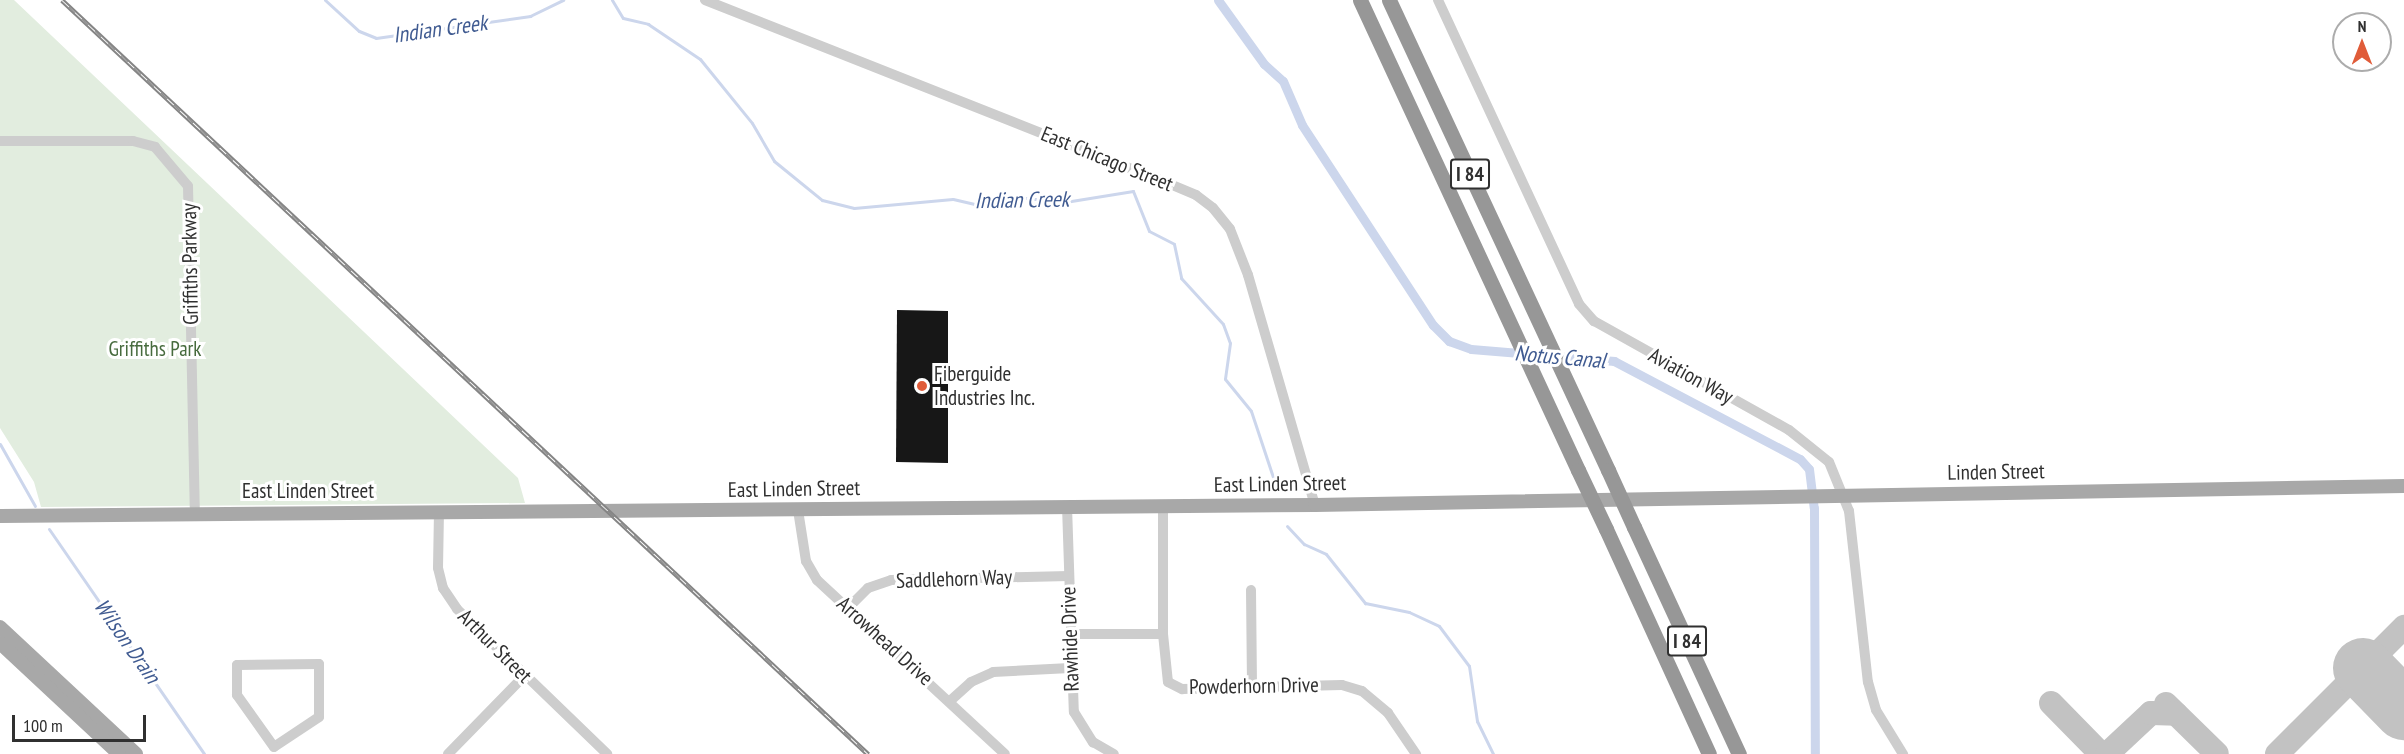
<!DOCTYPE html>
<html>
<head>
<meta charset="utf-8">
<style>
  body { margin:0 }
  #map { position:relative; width:2404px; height:754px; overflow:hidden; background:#fff; font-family:"PT Sans Narrow",sans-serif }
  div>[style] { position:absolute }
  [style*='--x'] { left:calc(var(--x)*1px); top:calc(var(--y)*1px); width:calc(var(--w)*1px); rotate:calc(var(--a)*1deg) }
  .green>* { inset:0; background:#e2eddf }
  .stream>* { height:3px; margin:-1.5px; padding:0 1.5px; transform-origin:1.5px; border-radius:1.5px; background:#ccd6ec }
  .canal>* { height:9px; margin:-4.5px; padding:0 4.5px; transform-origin:4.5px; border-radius:4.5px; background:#ccd6ec }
  .taxiway>* { height:24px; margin:-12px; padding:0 12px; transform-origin:12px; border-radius:12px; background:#c2c2c2 }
  .runway>* { height:60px; margin:-30px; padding:0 30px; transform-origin:30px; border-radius:30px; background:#c2c2c2 }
  .building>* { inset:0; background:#171717 }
  .minor>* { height:10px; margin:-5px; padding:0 5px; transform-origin:5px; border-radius:5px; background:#cdcdcd }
  .major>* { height:14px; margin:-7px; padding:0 7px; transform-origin:7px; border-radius:7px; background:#a8a8a8 }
  .highway>* { height:15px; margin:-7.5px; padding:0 7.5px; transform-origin:7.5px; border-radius:7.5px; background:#979797 }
  .rail>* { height:5px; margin-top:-2.5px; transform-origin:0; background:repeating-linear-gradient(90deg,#fff 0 9px,#858585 0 18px); box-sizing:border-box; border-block:2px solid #858585 }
  .highway-bridge>* { height:15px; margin:-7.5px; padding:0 7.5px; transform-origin:7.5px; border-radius:7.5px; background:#979797 }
  .dots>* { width:16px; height:16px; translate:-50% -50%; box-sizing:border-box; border:3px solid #fff; border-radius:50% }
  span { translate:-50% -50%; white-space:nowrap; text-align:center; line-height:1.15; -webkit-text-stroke:6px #fff; paint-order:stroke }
  .shield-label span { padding:2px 4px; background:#fff; border:2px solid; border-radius:4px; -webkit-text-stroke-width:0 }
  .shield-label { font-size:20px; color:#303030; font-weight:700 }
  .street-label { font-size:21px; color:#303030 }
  .park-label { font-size:21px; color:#476b3e }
  .poi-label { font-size:21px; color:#303030 }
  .left { translate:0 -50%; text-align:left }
  .water-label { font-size:22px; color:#405b91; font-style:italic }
  .north { position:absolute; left:2332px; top:12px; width:60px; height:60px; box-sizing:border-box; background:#fff; border:2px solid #acacac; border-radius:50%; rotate:0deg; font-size:16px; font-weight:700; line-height:24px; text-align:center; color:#303030 }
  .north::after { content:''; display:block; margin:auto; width:21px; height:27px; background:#e05c39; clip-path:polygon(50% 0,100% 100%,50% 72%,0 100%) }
  .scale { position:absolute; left:12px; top:715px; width:134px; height:27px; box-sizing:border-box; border:3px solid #303030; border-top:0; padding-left:8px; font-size:18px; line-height:21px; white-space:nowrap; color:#303030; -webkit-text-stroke:4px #fff; paint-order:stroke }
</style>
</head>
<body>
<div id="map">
  <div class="green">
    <i style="clip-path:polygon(0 0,14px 0,518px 478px,525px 503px,41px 507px,34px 482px,0 428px)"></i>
  </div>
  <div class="stream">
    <i style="--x:325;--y:0;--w:46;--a:42.4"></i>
    <i style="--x:359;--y:31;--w:18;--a:22"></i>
    <i style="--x:376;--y:38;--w:156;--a:-8.1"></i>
    <i style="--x:530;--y:16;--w:37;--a:-26"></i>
    <i style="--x:612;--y:0;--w:21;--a:59"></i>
    <i style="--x:623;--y:18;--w:26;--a:13"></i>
    <i style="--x:648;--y:24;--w:63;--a:33.9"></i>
    <i style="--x:700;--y:59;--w:82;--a:50.9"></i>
    <i style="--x:752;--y:123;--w:44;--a:59.9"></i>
    <i style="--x:774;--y:161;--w:62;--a:39.1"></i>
    <i style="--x:822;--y:200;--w:33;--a:14"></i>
    <i style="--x:854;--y:208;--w:99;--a:-5.2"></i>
    <i style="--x:953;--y:199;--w:32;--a:13"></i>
    <i style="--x:984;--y:206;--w:32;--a:-16"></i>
    <i style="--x:1015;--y:197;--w:50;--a:5.7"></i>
    <i style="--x:1065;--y:202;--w:69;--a:-9.2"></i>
    <i style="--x:1133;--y:191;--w:43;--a:68.2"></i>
    <i style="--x:1149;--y:231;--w:28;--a:27"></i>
    <i style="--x:1174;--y:244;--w:35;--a:78"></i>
    <i style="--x:1181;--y:278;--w:62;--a:47.6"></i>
    <i style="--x:1223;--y:324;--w:20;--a:70"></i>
    <i style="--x:1230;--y:343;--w:36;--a:98"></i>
    <i style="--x:1225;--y:379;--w:41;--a:50.9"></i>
    <i style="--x:1251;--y:411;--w:85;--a:71.6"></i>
    <i style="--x:0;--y:444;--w:71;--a:60.6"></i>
    <i style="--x:1287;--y:526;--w:25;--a:47"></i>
    <i style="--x:1304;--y:544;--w:24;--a:24"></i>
    <i style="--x:1326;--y:554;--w:63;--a:51.5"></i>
    <i style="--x:1365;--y:603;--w:45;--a:11.6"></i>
    <i style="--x:1409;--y:612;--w:33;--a:25"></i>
    <i style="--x:1439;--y:626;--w:50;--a:53.1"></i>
    <i style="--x:1469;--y:666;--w:56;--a:81.7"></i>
    <i style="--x:1477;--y:721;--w:37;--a:64"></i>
    <i style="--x:49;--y:529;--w:273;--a:55.4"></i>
  </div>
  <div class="canal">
    <i style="--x:1218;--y:0;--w:79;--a:54.3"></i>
    <i style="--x:1264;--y:64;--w:25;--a:42"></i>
    <i style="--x:1283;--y:81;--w:48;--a:66.6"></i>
    <i style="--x:1302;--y:125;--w:239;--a:56.8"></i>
    <i style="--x:1433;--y:325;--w:23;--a:45"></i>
    <i style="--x:1449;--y:341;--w:23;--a:20"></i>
    <i style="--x:1471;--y:349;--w:144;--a:4.8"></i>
    <i style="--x:1614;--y:361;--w:210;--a:27.8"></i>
    <i style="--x:1800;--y:459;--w:13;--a:48"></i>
    <i style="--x:1809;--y:469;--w:39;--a:83"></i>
    <i style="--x:1814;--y:508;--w:246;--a:89.8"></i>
  </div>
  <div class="taxiway">
    <i style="--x:2051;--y:703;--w:71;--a:45.6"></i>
    <i style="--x:2166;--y:704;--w:71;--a:44.4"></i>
    <i style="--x:2107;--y:754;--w:60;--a:-43"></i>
    <i style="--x:2151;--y:713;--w:25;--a:2"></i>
    <i style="--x:2277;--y:754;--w:180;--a:-45"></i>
  </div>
  <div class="runway">
    <i style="--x:2363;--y:668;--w:59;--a:45.7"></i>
  </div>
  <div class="building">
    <i style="clip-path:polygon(897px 310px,948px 311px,948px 463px,896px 462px)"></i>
  </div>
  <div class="minor">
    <i style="--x:705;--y:0;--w:487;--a:21.6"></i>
    <i style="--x:1158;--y:179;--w:41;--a:22.8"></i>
    <i style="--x:1196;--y:195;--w:21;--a:37"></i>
    <i style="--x:1213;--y:208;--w:27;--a:51"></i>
    <i style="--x:1230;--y:229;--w:49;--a:68.6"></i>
    <i style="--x:1248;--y:275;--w:240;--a:73.8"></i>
    <i style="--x:1438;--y:0;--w:335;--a:65.1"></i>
    <i style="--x:1579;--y:304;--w:23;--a:49"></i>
    <i style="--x:1594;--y:321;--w:223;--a:29.2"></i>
    <i style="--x:1789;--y:430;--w:51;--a:38.7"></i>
    <i style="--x:1829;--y:462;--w:53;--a:67.8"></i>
    <i style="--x:1849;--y:511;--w:172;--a:83.7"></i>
    <i style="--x:1868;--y:682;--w:29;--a:74"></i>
    <i style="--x:1876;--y:710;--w:52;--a:58.5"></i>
    <i style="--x:0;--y:141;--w:133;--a:0"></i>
    <i style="--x:133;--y:141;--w:23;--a:15"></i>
    <i style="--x:155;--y:147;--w:51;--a:49.8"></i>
    <i style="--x:188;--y:186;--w:326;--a:88.8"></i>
    <i style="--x:1067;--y:506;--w:206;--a:88.1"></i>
    <i style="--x:1074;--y:712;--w:36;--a:58"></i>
    <i style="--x:1093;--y:742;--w:24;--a:30"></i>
    <i style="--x:1163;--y:506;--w:128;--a:90"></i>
    <i style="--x:1163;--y:634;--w:48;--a:84.1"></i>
    <i style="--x:1168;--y:682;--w:16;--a:27"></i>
    <i style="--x:1182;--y:689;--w:160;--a:-1.4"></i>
    <i style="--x:1342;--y:685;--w:21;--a:17"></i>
    <i style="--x:1362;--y:691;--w:34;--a:40"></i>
    <i style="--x:1388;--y:713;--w:50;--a:55.7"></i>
    <i style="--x:798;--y:510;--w:52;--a:81.1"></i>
    <i style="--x:806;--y:561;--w:22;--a:60"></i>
    <i style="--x:817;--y:580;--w:256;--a:42.8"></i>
    <i style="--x:439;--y:511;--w:57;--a:91"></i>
    <i style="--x:438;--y:568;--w:21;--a:76"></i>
    <i style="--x:443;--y:588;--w:25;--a:56"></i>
    <i style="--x:457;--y:609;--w:209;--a:44"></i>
    <i style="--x:1251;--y:590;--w:96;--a:89.4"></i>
    <i style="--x:848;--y:608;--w:28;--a:-45"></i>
    <i style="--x:868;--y:588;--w:24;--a:-19"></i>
    <i style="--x:891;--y:580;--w:178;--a:-1.3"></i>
    <i style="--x:1070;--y:634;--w:93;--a:0"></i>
    <i style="--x:319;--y:664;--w:53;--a:90"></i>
    <i style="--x:319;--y:717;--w:54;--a:146.3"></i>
    <i style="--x:274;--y:747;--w:64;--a:-125.4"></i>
    <i style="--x:237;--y:695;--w:30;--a:-90"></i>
    <i style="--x:237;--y:665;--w:82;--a:-0.7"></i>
    <i style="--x:950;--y:701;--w:28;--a:-42"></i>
    <i style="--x:971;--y:682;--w:24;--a:-24"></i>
    <i style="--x:993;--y:672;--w:77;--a:-3"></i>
    <i style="--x:448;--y:754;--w:109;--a:-45.7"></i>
  </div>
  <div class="major">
    <i style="--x:0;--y:516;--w:1315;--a:-0.48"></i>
    <i style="--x:1315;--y:505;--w:1089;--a:-1"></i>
    <i style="--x:0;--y:627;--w:186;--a:43"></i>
    <i style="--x:0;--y:643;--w:163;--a:43"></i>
  </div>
  <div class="highway">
    <i style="--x:1360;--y:0;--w:518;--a:65.12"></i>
    <i style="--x:1389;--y:0;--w:519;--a:65.02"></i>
    <i style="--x:1634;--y:527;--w:250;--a:65.2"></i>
    <i style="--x:1606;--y:529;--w:247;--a:65.4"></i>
  </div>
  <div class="rail">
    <i style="--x:62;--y:0;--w:1104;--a:43.09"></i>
  </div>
  <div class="highway-bridge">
    <i style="--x:1578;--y:470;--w:65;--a:64.6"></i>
    <i style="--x:1608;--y:470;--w:63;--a:65.5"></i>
  </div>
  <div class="dots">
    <i style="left:922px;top:386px;background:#e05c39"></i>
  </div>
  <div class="shield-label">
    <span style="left:1470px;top:174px">I 84</span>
    <span style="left:1687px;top:641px">I 84</span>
  </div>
  <div class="street-label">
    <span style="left:1107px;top:159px;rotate:22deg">East Chicago Street</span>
    <span style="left:190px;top:264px;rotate:-91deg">Griffiths Parkway</span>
    <span style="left:1691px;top:376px;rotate:29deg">Aviation Way</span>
    <span style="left:1996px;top:472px;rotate:-1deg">Linden Street</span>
    <span style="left:1280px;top:484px;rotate:-1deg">East Linden Street</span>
    <span style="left:794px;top:489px;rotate:-1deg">East Linden Street</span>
    <span style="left:308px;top:491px">East Linden Street</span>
    <span style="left:954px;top:579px;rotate:-2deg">Saddlehorn Way</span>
    <span style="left:1070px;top:639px;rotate:-92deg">Rawhide Drive</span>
    <span style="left:885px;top:641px;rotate:42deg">Arrowhead Drive</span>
    <span style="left:495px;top:646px;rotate:45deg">Arthur Street</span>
    <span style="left:1254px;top:686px;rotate:-1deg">Powderhorn Drive</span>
  </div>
  <div class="park-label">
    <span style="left:155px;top:349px">Griffiths Park</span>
  </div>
  <div class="poi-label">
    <span class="left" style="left:934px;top:386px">Fiberguide<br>Industries Inc.</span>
  </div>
  <div class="water-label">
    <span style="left:440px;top:29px;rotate:-8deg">Indian Creek</span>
    <span style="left:1022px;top:200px;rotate:-1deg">Indian Creek</span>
    <span style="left:1560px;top:357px;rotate:5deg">Notus Canal</span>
    <span style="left:127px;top:641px;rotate:55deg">Wilson Drain</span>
  </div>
  <div class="north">N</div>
  <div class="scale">100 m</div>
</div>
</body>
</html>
